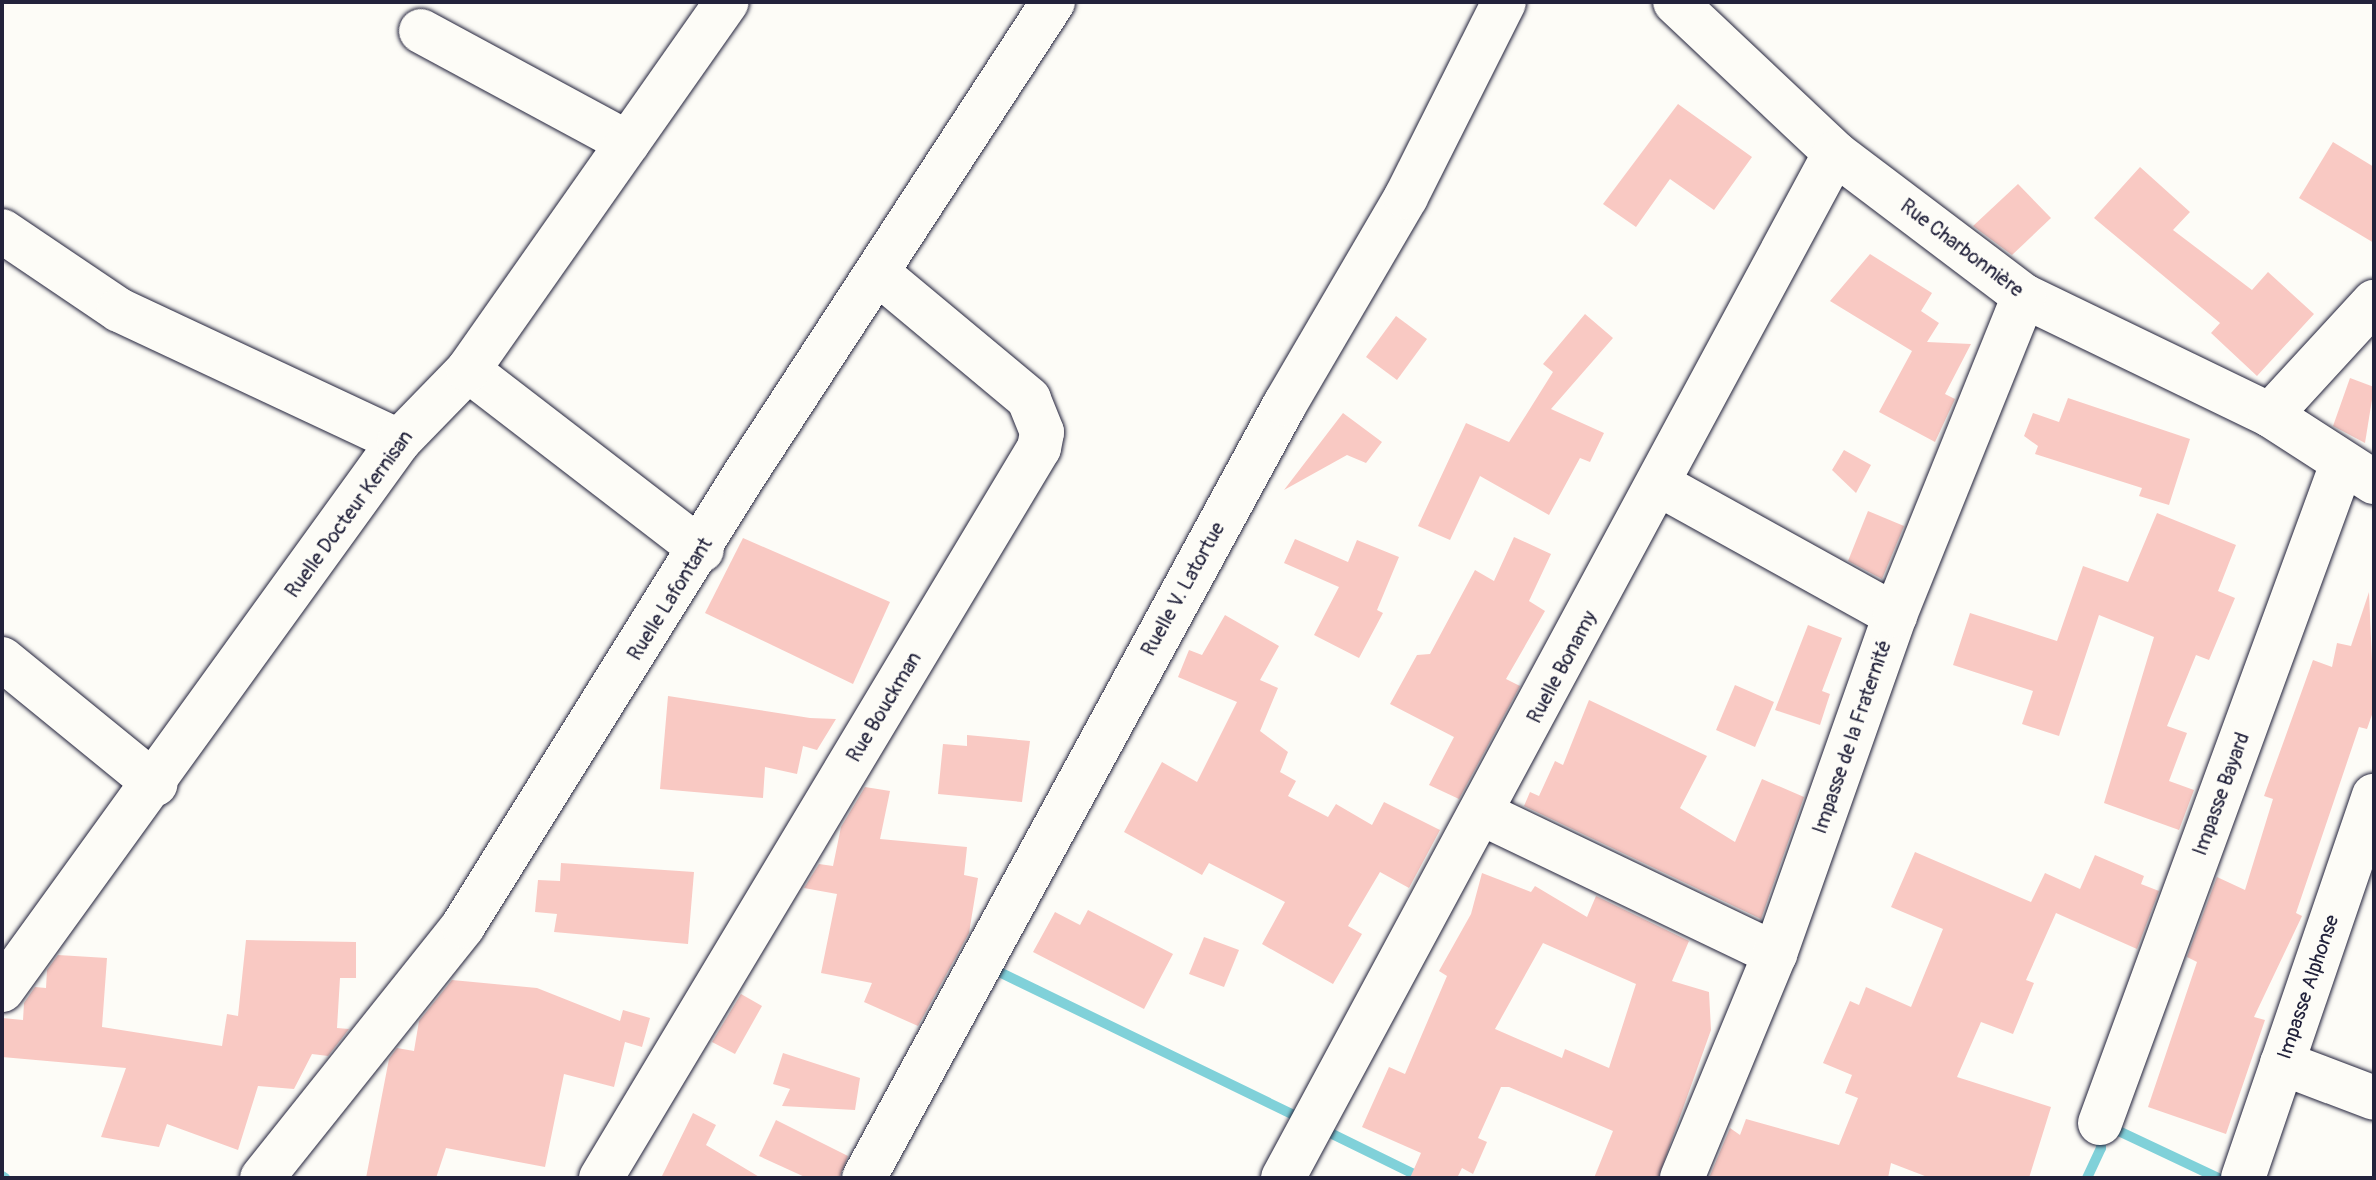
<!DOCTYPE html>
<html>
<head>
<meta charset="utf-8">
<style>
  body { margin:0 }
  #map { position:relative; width:2376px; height:1180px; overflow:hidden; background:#fdfcf7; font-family:Pangolin,sans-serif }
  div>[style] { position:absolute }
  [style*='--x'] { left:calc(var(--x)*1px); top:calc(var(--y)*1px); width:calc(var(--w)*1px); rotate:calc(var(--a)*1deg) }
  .stream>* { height:10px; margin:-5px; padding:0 5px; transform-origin:5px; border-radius:5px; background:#80d1d9 }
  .building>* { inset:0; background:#f9c9c3 }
  .roads { filter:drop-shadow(0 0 2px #22223b) drop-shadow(0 0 2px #22223b) }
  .minor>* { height:44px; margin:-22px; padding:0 22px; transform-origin:22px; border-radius:22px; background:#fdfcf7 }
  span { translate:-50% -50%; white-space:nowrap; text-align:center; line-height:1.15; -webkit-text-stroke:6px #fdfcf7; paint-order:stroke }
  .street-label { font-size:20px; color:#22223b }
  .frame { position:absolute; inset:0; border:4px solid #22223b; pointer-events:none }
</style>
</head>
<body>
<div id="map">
  <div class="stream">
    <i style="--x:989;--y:967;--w:348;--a:25.9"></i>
    <i style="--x:2108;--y:1126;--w:122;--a:25.3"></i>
    <i style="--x:1320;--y:1128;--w:114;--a:26.1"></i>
    <i style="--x:2;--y:1176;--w:4;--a:34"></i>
    <i style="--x:2087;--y:1178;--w:33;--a:-65"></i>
    <i style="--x:2101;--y:1148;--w:18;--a:-93"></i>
  </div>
  <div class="building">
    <i style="clip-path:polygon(1678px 104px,1752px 157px,1714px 210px,1670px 179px,1636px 227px,1603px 204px)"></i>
    <i style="clip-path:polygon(2333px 142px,2374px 167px,2374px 243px,2299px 198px)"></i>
    <i style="clip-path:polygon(2140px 167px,2190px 212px,2173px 230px,2252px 290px,2268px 272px,2314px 314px,2257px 376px,2211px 333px,2220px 323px,2094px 218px)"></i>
    <i style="clip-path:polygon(2018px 184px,2051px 218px,2012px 255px,1973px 226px)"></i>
    <i style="clip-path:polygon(1870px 254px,1932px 293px,1921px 311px,1939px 323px,1927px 342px,1971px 344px,1945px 394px,1955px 399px,1935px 442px,1879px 412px,1912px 351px,1830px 301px)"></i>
    <i style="clip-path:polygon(1585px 314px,1613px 338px,1551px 409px,1604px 433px,1590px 462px,1580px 458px,1549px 515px,1480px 476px,1450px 540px,1418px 526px,1466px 423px,1509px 442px,1553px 372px,1543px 364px)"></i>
    <i style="clip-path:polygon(1396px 316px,1427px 339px,1397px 380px,1366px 357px)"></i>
    <i style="clip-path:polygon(2350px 378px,2374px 387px,2365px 443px,2333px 426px)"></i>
    <i style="clip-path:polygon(2068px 398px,2190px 439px,2169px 505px,2139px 496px,2142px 488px,2035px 454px,2038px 446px,2024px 436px,2033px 413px,2059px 422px)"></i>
    <i style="clip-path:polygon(1343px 413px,1382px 442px,1366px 463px,1347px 455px,1284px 490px)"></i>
    <i style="clip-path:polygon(1844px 450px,1871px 465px,1856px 493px,1832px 470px)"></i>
    <i style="clip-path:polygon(1868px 511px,1904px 526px,1882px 579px,1848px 561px)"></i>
    <i style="clip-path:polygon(2157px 513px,2236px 545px,2218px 591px,2235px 598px,2209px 660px,2196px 655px,2167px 726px,2187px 733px,2169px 781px,2194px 790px,2179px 830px,2104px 803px,2154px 637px,2099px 615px,2059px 736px,2022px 724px,2033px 691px,1953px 665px,1970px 613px,2057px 641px,2083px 566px,2128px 582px)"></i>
    <i style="clip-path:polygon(1514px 537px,1551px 554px,1529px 601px,1545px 611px,1506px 679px,1520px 686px,1459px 799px,1429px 785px,1454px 737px,1390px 704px,1417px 655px,1430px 654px,1475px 570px,1494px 581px)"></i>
    <i style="clip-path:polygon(743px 538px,890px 602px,853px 684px,705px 613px)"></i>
    <i style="clip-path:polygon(1295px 539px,1348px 562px,1357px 540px,1399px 557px,1377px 610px,1383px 613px,1359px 658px,1314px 635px,1339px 587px,1284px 563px)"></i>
    <i style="clip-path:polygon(2369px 592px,2374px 709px,2367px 729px,2359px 727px,2296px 913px,2302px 916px,2254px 1017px,2265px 1020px,2226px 1134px,2148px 1107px,2197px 962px,2187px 957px,2217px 877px,2245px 890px,2273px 799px,2264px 796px,2313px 660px,2332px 667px,2337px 643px,2351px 646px)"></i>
    <i style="clip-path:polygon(1225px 615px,1279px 646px,1260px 680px,1278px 688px,1260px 731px,1288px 752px,1280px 772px,1296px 781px,1288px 796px,1328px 817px,1336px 804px,1372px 825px,1384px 802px,1440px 830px,1409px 888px,1380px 872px,1348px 926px,1362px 934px,1333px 984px,1262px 944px,1285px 902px,1209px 863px,1202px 875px,1124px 832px,1162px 762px,1197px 782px,1237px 702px,1178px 677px,1189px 650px,1202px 655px)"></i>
    <i style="clip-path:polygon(1808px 625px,1842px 638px,1822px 691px,1830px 694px,1820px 725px,1775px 710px)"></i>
    <i style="clip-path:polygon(1735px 685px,1774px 702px,1755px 747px,1716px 730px)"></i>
    <i style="clip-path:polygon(668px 696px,810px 718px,836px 719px,817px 750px,803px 746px,797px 774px,765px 767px,763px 798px,660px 789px)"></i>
    <i style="clip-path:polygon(1589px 700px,1707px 756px,1680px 808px,1735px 842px,1762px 779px,1804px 797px,1761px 919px,1524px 806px,1530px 792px,1539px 796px,1555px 761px,1563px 765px)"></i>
    <i style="clip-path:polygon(967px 735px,1030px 741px,1022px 802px,938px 794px,943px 744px,967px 746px)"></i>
    <i style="clip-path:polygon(865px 787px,890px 791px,880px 839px,967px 847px,964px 875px,978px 878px,969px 933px,918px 1026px,864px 1002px,872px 983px,821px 973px,837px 894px,804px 888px,819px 864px,833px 866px,841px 827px)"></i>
    <i style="clip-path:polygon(1915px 852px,2031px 902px,2045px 873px,2080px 889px,2095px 855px,2144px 876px,2141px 884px,2159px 891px,2137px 949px,2056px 913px,2026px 980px,2034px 983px,2013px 1034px,1981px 1022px,1957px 1077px,2051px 1107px,2029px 1178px,1930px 1178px,1891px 1163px,1888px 1178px,1709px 1178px,1730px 1128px,1740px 1135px,1746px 1119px,1839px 1145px,1858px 1098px,1845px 1093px,1852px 1075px,1823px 1063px,1850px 1001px,1859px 1005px,1866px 987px,1911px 1007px,1943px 929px,1891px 907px)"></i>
    <i style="clip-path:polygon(561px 863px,694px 872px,688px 944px,554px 932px,557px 914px,535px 912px,538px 880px,560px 881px)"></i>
    <i style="clip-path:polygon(evenodd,1482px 873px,1531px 892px,1535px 886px,1587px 917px,1596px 896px,1689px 941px,1672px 981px,1709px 992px,1711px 1030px,1658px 1178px,1594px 1178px,1613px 1131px,1509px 1087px,1501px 1087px,1478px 1138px,1487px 1142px,1473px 1174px,1462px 1168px,1457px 1178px,1410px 1178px,1421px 1153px,1362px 1127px,1389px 1067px,1405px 1074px,1447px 976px,1439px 971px,1471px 914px,1482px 873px,1543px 943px,1636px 984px,1609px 1068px,1565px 1049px,1562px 1058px,1495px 1029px,1543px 943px)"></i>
    <i style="clip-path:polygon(1088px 910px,1173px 954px,1144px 1009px,1033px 952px,1055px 912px,1080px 925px)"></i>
    <i style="clip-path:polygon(1204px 937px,1239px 950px,1224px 987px,1189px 974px)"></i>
    <i style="clip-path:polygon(246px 940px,356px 942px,356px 978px,340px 978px,337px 1028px,349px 1029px,328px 1056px,312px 1054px,294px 1089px,258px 1086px,238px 1150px,167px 1124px,159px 1147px,101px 1137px,126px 1068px,2px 1057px,2px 1018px,23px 1020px,24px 1003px,35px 987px,46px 988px,47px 970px,58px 955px,107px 958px,102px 1027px,222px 1046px,227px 1014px,238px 1016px)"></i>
    <i style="clip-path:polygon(452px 980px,537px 988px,620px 1021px,623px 1010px,650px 1018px,642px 1047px,625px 1042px,614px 1087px,564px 1074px,545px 1167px,446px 1148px,436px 1178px,366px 1178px,389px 1059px,397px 1048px,414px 1051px,419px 1021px)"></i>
    <i style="clip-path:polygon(741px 994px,762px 1006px,735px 1054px,712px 1042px)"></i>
    <i style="clip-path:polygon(783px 1053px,860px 1078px,855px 1110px,782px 1106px,790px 1089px,773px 1084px)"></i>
    <i style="clip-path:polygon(693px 1113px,716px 1125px,706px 1145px,761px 1178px,661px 1178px)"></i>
    <i style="clip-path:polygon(776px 1120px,848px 1156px,839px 1178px,807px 1178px,759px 1156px)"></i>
  </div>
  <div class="roads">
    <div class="minor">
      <i style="--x:1675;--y:2;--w:220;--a:43.3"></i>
      <i style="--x:1835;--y:153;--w:237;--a:37.1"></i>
      <i style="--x:2024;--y:296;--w:273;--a:25.8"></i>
      <i style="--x:2270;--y:415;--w:124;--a:32.8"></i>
      <i style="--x:421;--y:31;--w:235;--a:28.4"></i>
      <i style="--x:2;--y:231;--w:141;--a:34"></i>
      <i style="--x:119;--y:310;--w:309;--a:25.1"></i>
      <i style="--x:468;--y:370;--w:295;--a:37.6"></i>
      <i style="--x:2270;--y:415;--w:154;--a:-47.4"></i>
      <i style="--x:1660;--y:485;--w:269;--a:29"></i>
      <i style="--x:2;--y:659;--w:198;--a:39.2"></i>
      <i style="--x:1483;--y:814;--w:324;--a:25.6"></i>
      <i style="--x:2;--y:990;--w:678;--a:-54.13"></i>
      <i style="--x:399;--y:441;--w:99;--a:-45.8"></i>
      <i style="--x:468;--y:370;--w:450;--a:-54.9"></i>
      <i style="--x:2282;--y:1063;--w:98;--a:20.8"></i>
      <i style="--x:2100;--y:1123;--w:702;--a:-69.84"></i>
      <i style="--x:262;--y:1178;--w:322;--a:-51.4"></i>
      <i style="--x:463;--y:926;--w:526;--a:-58.06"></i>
      <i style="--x:741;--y:480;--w:571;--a:-56.87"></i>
      <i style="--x:601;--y:1178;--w:851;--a:-59.04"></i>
      <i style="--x:1039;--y:448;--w:16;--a:-79"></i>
      <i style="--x:1042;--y:432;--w:35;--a:-112"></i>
      <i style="--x:1029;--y:399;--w:195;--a:-140.2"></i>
      <i style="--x:864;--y:1178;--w:881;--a:-61.46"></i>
      <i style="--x:1285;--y:404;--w:240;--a:-59.7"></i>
      <i style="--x:1406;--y:197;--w:218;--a:-63.3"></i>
      <i style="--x:1283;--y:1178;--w:1164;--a:-61.7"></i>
      <i style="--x:1682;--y:1178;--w:243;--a:-67.5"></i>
      <i style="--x:1775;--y:954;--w:360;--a:-70.5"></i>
      <i style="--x:1895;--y:615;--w:344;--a:-68"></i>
      <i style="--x:2243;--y:1178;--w:404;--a:-71.1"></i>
    </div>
  </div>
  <div class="street-label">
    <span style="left:1962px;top:248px;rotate:37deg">Rue Charbonnière</span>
    <span style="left:349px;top:514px;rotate:-54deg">Ruelle Docteur Kernisan</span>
    <span style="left:1183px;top:589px;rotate:-61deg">Ruelle V. Latortue</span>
    <span style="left:670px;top:599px;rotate:-58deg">Ruelle Lafontant</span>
    <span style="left:1562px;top:667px;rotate:-62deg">Ruelle Bonamy</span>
    <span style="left:884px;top:707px;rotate:-59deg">Rue Bouckman</span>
    <span style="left:1852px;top:737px;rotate:-71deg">Impasse de la Fraternité</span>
    <span style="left:2221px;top:794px;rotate:-70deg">Impasse Bayard</span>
    <span style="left:2308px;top:987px;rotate:-71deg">Impasse Alphonse</span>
  </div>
  <div class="frame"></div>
</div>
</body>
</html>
